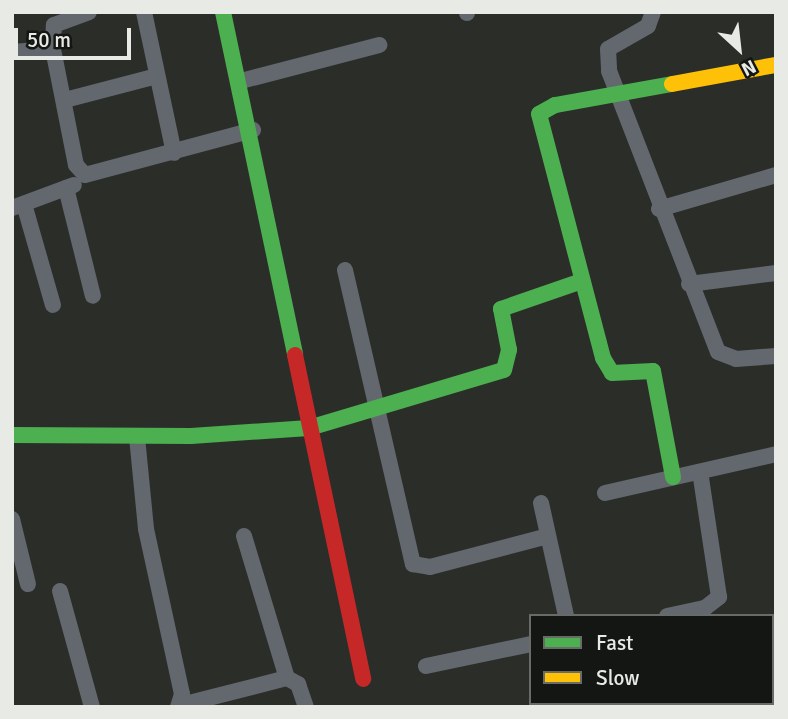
<!DOCTYPE html>
<html>
<head>
<meta charset="utf-8">
<style>
  body { margin:0 }
  #map { position:relative; width:788px; height:719px; overflow:hidden; background:#2b2d29; font-family:Signika,sans-serif }
  div>[style] { position:absolute }
  [style*='--x'] { left:calc(var(--x)*1px); top:calc(var(--y)*1px); width:calc(var(--w)*1px); rotate:calc(var(--a)*1deg) }
  .street>* { height:16px; margin:-8px; padding:0 8px; transform-origin:8px; border-radius:8px; background:#63686f }
  .fast>* { height:16px; margin:-8px; padding:0 8px; transform-origin:8px; border-radius:8px; background:#4caf50 }
  .slow>* { height:16px; margin:-8px; padding:0 8px; transform-origin:8px; border-radius:8px; background:#ffc107 }
  .jam>* { height:16px; margin:-8px; padding:0 8px; transform-origin:8px; border-radius:8px; background:#c62828 }
  span { translate:-50% -50%; white-space:nowrap; text-align:center; line-height:1.15; -webkit-text-stroke:7px #141613; paint-order:stroke }
  .frame { position:absolute; inset:0; border:14px solid #e7eae5; pointer-events:none }
  .legend { position:absolute; left:529px; top:614px; width:245px; height:91px; box-sizing:border-box; background:#141613; border:2px solid #686b67; margin:0; padding:9px 12px; list-style:none; font-size:21px; color:#e7eae5 }
  .legend li { display:flex; align-items:center; gap:14px; height:35px }
  .legend b { width:35px; border:2px solid #686b67 }
  .north { position:absolute; left:704px; top:14px; width:70px; height:70px; -webkit-text-stroke:5px #141613; paint-order:stroke; rotate:153deg; font-size:19px; font-weight:700; line-height:28px; text-align:center; color:#e7eae5 }
  .north::after { content:''; display:block; margin:auto; width:24px; height:32px; background:#e7eae5; clip-path:polygon(50% 0,100% 100%,50% 72%,0 100%) }
  .scale { position:absolute; left:14px; top:28px; width:117px; height:32px; box-sizing:border-box; border:4px solid #e7eae5; border-top:0; padding-left:9px; font-size:21px; line-height:24px; white-space:nowrap; color:#e7eae5; -webkit-text-stroke:5px #141613; paint-order:stroke }
</style>
</head>
<body>
<div id="map">
  <div class="street">
    <i style="--x:144;--y:12;--w:144;--a:78"></i>
    <i style="--x:467;--y:12;--w:1;--a:90"></i>
    <i style="--x:653;--y:12;--w:15;--a:110"></i>
    <i style="--x:648;--y:26;--w:46;--a:150.1"></i>
    <i style="--x:608;--y:49;--w:22;--a:87"></i>
    <i style="--x:609;--y:71;--w:301;--a:68.8"></i>
    <i style="--x:718;--y:352;--w:19;--a:21"></i>
    <i style="--x:736;--y:359;--w:40;--a:-4.3"></i>
    <i style="--x:53;--y:49;--w:24;--a:-88"></i>
    <i style="--x:54;--y:25;--w:37;--a:-20"></i>
    <i style="--x:12;--y:52;--w:41;--a:-4.2"></i>
    <i style="--x:53;--y:49;--w:118;--a:78.8"></i>
    <i style="--x:76;--y:165;--w:13;--a:48"></i>
    <i style="--x:85;--y:175;--w:174;--a:-15"></i>
    <i style="--x:241;--y:81;--w:143;--a:-14.6"></i>
    <i style="--x:65;--y:100;--w:95;--a:-14.6"></i>
    <i style="--x:66;--y:188;--w:111;--a:76"></i>
    <i style="--x:24;--y:204;--w:105;--a:74"></i>
    <i style="--x:12;--y:208;--w:66;--a:-20.4"></i>
    <i style="--x:659;--y:209;--w:122;--a:-16.2"></i>
    <i style="--x:345;--y:270;--w:302;--a:77"></i>
    <i style="--x:413;--y:564;--w:17;--a:10"></i>
    <i style="--x:430;--y:567;--w:122;--a:-14.7"></i>
    <i style="--x:689;--y:284;--w:88;--a:-7.2"></i>
    <i style="--x:137;--y:437;--w:92;--a:84.4"></i>
    <i style="--x:146;--y:529;--w:169;--a:77.7"></i>
    <i style="--x:182;--y:694;--w:14;--a:107"></i>
    <i style="--x:605;--y:493;--w:175;--a:-12.8"></i>
    <i style="--x:541;--y:503;--w:116;--a:77.5"></i>
    <i style="--x:12;--y:519;--w:67;--a:76.2"></i>
    <i style="--x:244;--y:536;--w:148;--a:73.2"></i>
    <i style="--x:60;--y:591;--w:120;--a:74.6"></i>
    <i style="--x:667;--y:616;--w:39;--a:-12"></i>
    <i style="--x:705;--y:608;--w:18;--a:-38"></i>
    <i style="--x:719;--y:597;--w:126;--a:-98.6"></i>
    <i style="--x:426;--y:666;--w:107;--a:-11.8"></i>
    <i style="--x:748;--y:703;--w:4;--a:90"></i>
    <i style="--x:181;--y:705;--w:109;--a:-14.3"></i>
    <i style="--x:287;--y:678;--w:13;--a:29"></i>
    <i style="--x:298;--y:684;--w:24;--a:71"></i>
    <i style="--x:660;--y:707;--w:10;--a:-24"></i>
  </div>
  <div class="fast">
    <i style="--x:223;--y:12;--w:350;--a:78.1"></i>
    <i style="--x:672;--y:84;--w:119;--a:169.8"></i>
    <i style="--x:555;--y:105;--w:18;--a:151"></i>
    <i style="--x:539;--y:114;--w:252;--a:75.3"></i>
    <i style="--x:603;--y:358;--w:17;--a:59"></i>
    <i style="--x:612;--y:373;--w:41;--a:-2.8"></i>
    <i style="--x:653;--y:371;--w:108;--a:79.3"></i>
    <i style="--x:12;--y:435;--w:179;--a:0.3"></i>
    <i style="--x:191;--y:436;--w:118;--a:-3.9"></i>
    <i style="--x:309;--y:428;--w:203;--a:-16.6"></i>
    <i style="--x:504;--y:370;--w:21;--a:-76"></i>
    <i style="--x:509;--y:350;--w:42;--a:-101"></i>
    <i style="--x:501;--y:309;--w:86;--a:-19.1"></i>
  </div>
  <div class="slow">
    <i style="--x:672;--y:84;--w:106;--a:-10.4"></i>
  </div>
  <div class="jam">
    <i style="--x:295;--y:355;--w:331;--a:78.1"></i>
  </div>
  <div class="frame"></div>
  <ul class="legend">
  <li><b style="height:9px;background:#4caf50"></b>Fast</li>
  <li><b style="height:9px;background:#ffc107"></b>Slow</li>
  </ul>
  <div class="north">N</div>
  <div class="scale">50 m</div>
</div>
</body>
</html>
